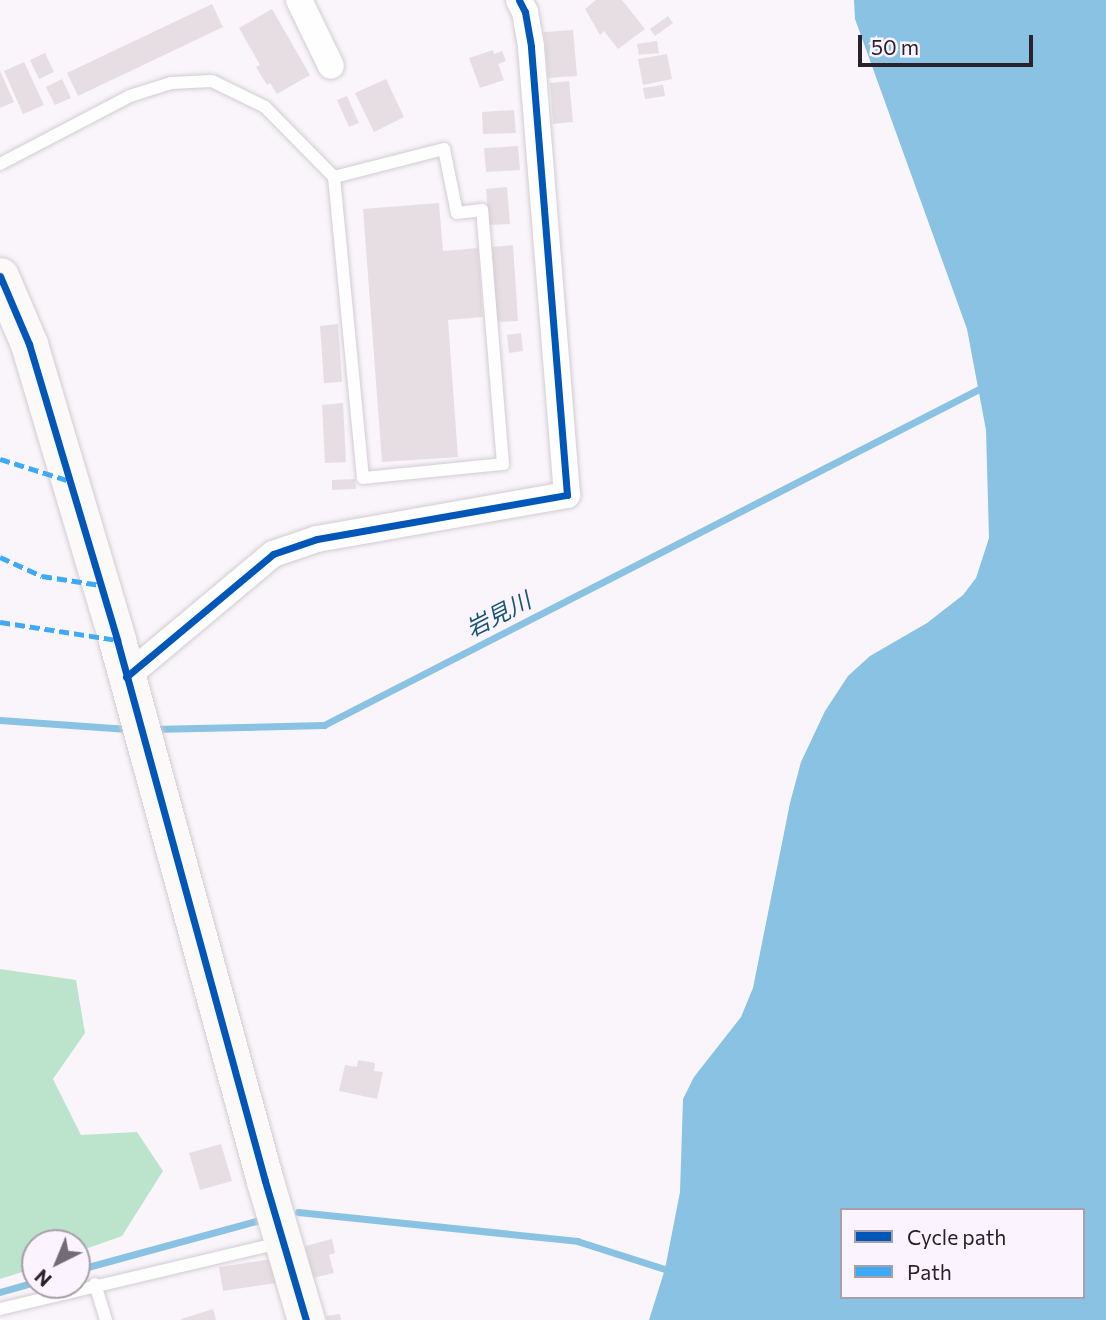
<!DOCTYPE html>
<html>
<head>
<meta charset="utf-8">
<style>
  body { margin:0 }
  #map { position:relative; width:1106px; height:1320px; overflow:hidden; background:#faf5fb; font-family:Commissioner,"Noto Sans JP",sans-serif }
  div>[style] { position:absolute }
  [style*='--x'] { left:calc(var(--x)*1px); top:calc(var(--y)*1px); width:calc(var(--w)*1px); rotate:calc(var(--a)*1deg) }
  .forest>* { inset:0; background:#bce3cc }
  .water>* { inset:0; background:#89c2e2 }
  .stream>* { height:7px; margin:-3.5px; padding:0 3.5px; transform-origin:3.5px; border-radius:3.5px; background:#89c2e2 }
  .building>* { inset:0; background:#e6dee2 }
  .roads { filter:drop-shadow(0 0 2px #d2ccd3) drop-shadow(0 0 2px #d2ccd3) }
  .lane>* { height:12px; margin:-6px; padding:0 6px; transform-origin:6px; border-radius:6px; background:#fefefe }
  .street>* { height:26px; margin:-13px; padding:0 13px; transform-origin:13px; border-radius:13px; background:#fefefe }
  .secondary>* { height:37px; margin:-18.5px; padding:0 18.5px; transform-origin:18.5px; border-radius:18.5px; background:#fcf9f9 }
  .quiet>* { height:5px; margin-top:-2.5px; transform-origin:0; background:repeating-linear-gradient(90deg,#3fa9f5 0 10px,transparent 0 15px) }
  .cycleway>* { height:7px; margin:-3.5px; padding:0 3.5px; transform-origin:3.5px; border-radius:3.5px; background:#0057b8 }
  span { translate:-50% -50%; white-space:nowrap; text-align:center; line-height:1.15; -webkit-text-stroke:6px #fbf3fd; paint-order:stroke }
  .water-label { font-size:23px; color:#155673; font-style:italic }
  .legend { position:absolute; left:840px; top:1208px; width:245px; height:91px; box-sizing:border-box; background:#fbf3fd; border:2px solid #a79fa9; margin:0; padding:9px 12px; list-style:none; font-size:21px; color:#2a222b }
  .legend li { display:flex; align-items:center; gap:14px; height:35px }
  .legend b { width:35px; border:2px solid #a79fa9 }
  .north { position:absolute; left:21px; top:1229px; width:70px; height:70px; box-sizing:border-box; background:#fbf3fd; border:2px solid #a79fa9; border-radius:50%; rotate:223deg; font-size:19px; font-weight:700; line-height:28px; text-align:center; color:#2a222b }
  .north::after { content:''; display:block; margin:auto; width:24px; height:32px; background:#736c74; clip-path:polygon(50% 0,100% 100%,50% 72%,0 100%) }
  .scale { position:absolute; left:858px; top:35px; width:175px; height:32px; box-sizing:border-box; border:4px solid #2a222b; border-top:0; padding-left:9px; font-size:21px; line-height:24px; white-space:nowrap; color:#2a222b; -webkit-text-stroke:5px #fbf3fd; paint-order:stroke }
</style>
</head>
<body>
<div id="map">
  <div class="forest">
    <i style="clip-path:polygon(0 969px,76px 980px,85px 1033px,53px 1079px,81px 1135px,137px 1132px,163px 1171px,122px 1236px,77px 1252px,77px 1243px,35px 1243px,35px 1268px,0 1279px)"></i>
  </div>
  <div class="water">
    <i style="clip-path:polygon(evenodd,854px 0,1106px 0,1106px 1320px,649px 1320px,665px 1269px,680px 1192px,683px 1099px,694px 1077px,741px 1017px,753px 988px,790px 803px,801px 762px,825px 711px,848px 676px,870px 656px,927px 623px,963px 595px,976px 578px,989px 538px,986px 430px,967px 329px,855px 19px,854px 0,842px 1210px,1083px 1210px,1083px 1297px,842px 1297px,842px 1210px)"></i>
  </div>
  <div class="stream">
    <i style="--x:0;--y:720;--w:128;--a:4"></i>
    <i style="--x:151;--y:729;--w:173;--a:-1.3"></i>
    <i style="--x:324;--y:725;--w:736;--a:-27.16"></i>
    <i style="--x:298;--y:1212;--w:281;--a:5.9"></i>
    <i style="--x:577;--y:1241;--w:92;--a:17.7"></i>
    <i style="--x:77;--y:1270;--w:190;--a:-15.3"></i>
    <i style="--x:0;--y:1292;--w:36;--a:-16"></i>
  </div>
  <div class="building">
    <i style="clip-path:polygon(596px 0,622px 0,645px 29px,618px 49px,604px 31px,600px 35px,585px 9px)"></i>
    <i style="clip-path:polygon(212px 4px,223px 27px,78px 96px,67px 73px)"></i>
    <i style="clip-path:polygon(272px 9px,310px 75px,277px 94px,270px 83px,267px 85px,256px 67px,260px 65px,239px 28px)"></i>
    <i style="clip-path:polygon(668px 16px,673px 23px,655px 36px,650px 29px)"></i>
    <i style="clip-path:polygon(573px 30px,577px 76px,548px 78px,544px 32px)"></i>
    <i style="clip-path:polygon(657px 41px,659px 53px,639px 55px,637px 44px)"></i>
    <i style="clip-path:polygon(493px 50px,494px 54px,502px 51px,506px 61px,498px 64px,504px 80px,480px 88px,469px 58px)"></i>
    <i style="clip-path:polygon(45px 53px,54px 72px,39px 79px,30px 60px)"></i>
    <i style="clip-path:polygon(667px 54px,672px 79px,643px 85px,638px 59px)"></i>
    <i style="clip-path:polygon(24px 62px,44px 105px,23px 114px,4px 71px)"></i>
    <i style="clip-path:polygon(0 71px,14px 102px,0 108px)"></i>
    <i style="clip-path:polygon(62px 79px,71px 98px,55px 105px,46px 87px)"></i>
    <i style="clip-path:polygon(386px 79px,404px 117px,374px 132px,355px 93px)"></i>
    <i style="clip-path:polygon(569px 81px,573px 122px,553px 124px,550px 83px)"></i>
    <i style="clip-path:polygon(663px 85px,665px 96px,645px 99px,643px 88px)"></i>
    <i style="clip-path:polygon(347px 96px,359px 123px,349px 127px,337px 100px)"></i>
    <i style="clip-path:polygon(514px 110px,516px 133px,483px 134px,482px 112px)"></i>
    <i style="clip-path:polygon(518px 146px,520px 170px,486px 172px,484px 148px)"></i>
    <i style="clip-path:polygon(507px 187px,510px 224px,489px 225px,486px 189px)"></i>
    <i style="clip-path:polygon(439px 203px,443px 251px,478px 248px,483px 317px,448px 320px,458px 457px,382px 462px,363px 209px)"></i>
    <i style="clip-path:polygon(513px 245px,518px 321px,497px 322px,492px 247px)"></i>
    <i style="clip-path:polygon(338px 324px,342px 382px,324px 383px,320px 326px)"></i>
    <i style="clip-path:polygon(521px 333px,523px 351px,509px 353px,507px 335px)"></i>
    <i style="clip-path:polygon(343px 403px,346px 462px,325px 463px,322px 405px)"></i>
    <i style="clip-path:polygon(355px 479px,356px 489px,332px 490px,332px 480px)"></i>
    <i style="clip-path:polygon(358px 1060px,375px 1063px,374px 1071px,383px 1072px,377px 1099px,339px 1091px,345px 1065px,357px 1067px)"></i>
    <i style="clip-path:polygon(221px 1144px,232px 1181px,200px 1190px,189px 1153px)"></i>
    <i style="clip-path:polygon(332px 1239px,335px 1253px,329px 1255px,334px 1273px,313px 1278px,305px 1246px)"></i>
    <i style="clip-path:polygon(272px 1259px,276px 1283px,223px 1291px,219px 1267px)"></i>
    <i style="clip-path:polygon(213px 1309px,216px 1320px,181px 1320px,181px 1319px)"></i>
    <i style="clip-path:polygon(340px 1314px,341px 1320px,327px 1320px,326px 1316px)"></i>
  </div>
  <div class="roads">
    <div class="lane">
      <i style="--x:0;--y:164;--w:147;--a:-27.6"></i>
      <i style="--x:130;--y:96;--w:43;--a:-17.6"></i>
      <i style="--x:171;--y:83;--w:41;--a:-2.8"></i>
      <i style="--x:212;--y:81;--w:59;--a:26.1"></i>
      <i style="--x:265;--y:107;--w:98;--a:45.4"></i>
      <i style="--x:334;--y:177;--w:302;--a:84.5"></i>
      <i style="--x:363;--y:478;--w:141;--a:-5.7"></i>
      <i style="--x:503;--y:464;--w:255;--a:-94.7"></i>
      <i style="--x:482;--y:210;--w:25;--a:173"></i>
      <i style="--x:457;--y:213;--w:65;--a:-101.5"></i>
      <i style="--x:444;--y:149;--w:114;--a:165.7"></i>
      <i style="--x:95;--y:1284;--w:38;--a:73"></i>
      <i style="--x:0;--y:1309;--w:287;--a:-13.3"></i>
    </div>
    <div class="street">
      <i style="--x:299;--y:0;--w:73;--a:64.1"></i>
      <i style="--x:126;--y:677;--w:192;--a:-39.9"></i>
      <i style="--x:273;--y:554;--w:46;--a:-18.8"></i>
      <i style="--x:317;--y:539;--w:254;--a:-10"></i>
      <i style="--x:567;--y:495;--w:450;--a:-94.6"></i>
      <i style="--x:531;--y:46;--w:35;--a:-100"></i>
      <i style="--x:525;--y:12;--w:13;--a:-117"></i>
    </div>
    <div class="secondary">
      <i style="--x:0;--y:276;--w:74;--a:66.9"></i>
      <i style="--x:29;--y:344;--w:309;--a:73.4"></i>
      <i style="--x:117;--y:640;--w:561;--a:74.7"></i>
      <i style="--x:265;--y:1181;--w:145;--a:73.6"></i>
    </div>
  </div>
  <div class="quiet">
    <i style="--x:0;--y:459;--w:73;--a:17.4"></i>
    <i style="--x:0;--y:557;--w:46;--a:24.3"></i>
    <i style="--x:42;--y:576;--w:59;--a:8.8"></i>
    <i style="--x:0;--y:622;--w:118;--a:8.7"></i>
  </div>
  <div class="cycleway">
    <i style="--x:0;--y:276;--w:74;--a:66.9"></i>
    <i style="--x:29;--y:344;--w:309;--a:73.4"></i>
    <i style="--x:117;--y:640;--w:561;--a:74.7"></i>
    <i style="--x:265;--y:1181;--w:145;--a:73.6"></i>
    <i style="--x:126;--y:677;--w:192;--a:-39.9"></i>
    <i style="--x:273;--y:554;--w:46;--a:-18.8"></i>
    <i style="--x:317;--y:539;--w:254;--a:-10"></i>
    <i style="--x:567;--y:495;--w:450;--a:-94.6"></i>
    <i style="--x:531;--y:46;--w:35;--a:-100"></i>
    <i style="--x:525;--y:12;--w:13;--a:-117"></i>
  </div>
  <div class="water-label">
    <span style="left:498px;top:614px;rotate:-27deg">岩見川</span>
  </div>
  <ul class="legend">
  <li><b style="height:9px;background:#0057b8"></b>Cycle path</li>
  <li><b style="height:9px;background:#3fa9f5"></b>Path</li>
  </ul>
  <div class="north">N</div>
  <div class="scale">50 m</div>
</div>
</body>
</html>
